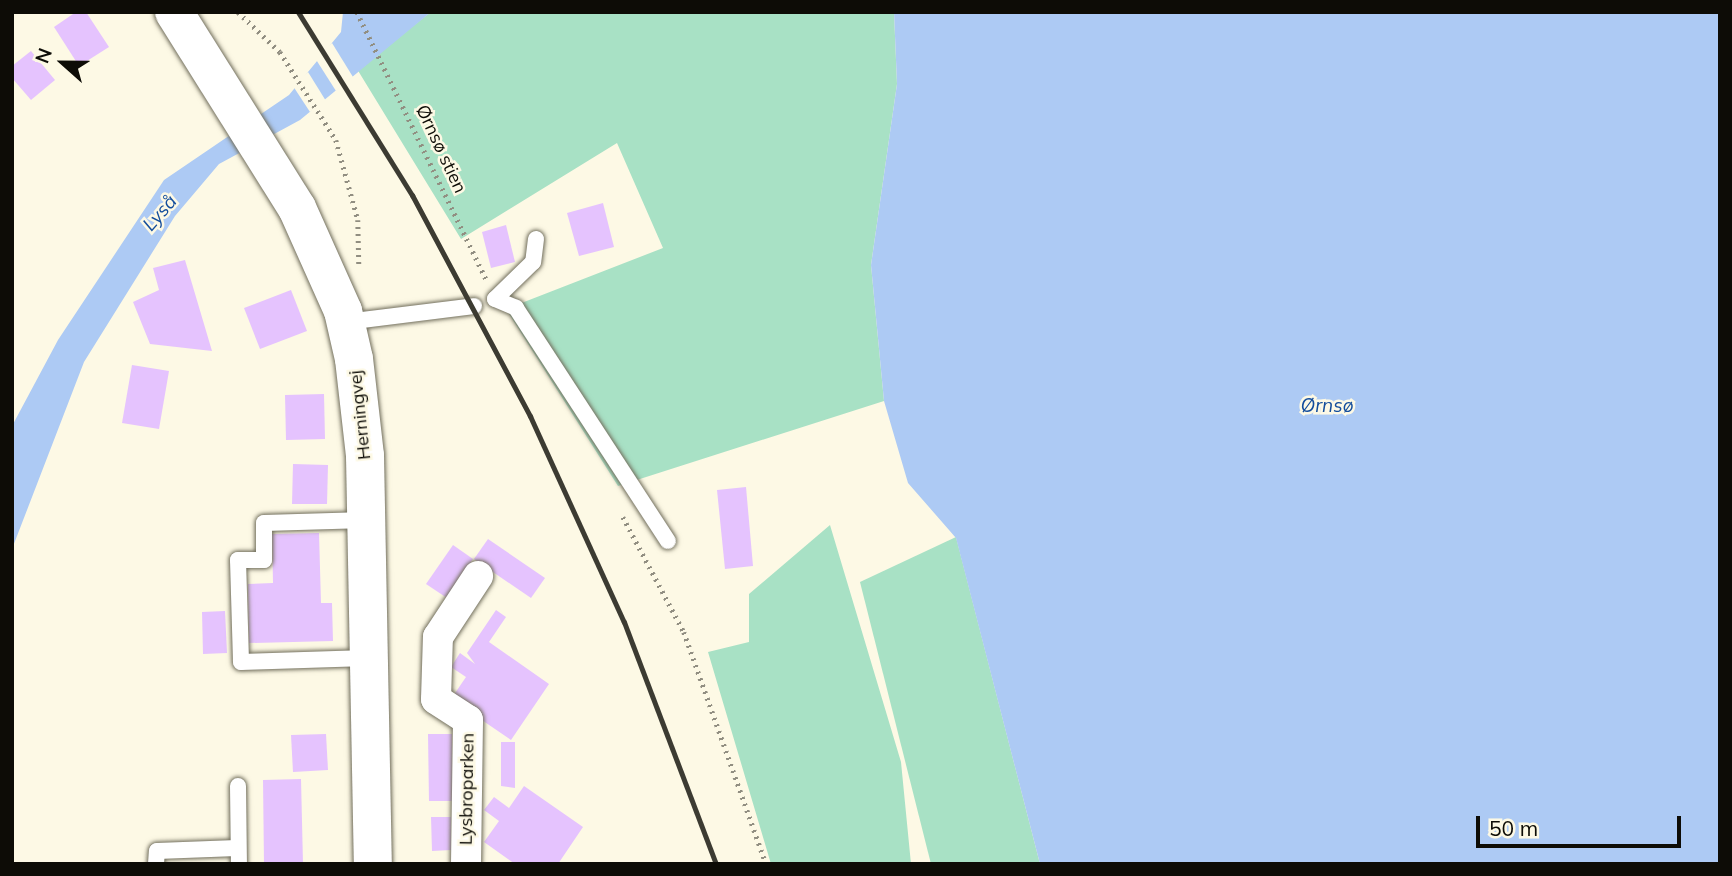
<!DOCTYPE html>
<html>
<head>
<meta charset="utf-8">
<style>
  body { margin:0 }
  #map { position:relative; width:1732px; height:876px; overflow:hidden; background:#fdf9e5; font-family:Mulish,sans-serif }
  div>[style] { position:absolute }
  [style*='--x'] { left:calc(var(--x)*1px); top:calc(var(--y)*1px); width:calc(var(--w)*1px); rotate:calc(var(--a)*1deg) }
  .green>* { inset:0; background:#a8e1c5 }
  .water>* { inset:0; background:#adcaf4 }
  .pier>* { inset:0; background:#fdf9e5 }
  .building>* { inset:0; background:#e5c3fe }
  .path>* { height:4.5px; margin-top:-2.25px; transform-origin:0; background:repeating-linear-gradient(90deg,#918e81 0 2px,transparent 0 7px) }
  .roads { filter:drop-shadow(0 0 2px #726f5d) drop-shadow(0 0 2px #726f5d) }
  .lane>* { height:16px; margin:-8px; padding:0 8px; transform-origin:8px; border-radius:8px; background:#fff }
  .street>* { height:30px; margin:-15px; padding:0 15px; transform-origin:15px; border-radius:15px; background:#fff }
  .secondary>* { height:38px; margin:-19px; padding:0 19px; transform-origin:19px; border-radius:19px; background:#fff }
  .rail>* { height:5px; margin:-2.5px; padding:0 2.5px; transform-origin:2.5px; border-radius:2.5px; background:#3c3b32 }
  span { translate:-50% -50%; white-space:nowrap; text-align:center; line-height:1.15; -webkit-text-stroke:5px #fdf9e5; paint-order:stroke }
  .street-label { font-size:18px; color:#0d0c06 }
  .water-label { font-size:19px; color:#134d9c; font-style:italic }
  .frame { position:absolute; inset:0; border:14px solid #0d0c06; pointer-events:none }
  .north { position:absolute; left:28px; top:28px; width:70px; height:70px; -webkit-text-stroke:5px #fdf9e5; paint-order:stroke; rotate:291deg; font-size:19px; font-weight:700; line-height:28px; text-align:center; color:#0d0c06 }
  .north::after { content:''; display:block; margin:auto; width:24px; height:32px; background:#0d0c06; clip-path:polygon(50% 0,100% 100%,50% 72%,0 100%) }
  .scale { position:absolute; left:1476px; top:816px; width:205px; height:32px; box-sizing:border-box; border:4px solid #0d0c06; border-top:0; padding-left:9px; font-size:21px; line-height:24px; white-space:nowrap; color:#0d0c06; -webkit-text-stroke:5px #fdf9e5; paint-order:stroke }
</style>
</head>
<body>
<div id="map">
  <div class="green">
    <i style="clip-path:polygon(431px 12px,894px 12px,897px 84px,871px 265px,884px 401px,618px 486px,506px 309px,663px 248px,617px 143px,461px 239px,357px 69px)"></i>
    <i style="clip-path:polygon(830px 525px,901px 762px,911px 864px,771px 864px,708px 652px,749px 642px,749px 594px)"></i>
    <i style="clip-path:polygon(956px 537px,1040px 864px,931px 864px,860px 582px)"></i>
  </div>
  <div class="water">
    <i style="clip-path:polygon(343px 12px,431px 12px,300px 120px,219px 164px,175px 216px,84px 362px,12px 549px,12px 426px,58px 340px,164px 180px,289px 95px,341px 32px)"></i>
    <i style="clip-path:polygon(894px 12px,1720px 12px,1720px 864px,1040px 864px,956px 538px,908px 483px,884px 401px,871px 265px,897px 84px)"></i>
  </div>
  <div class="pier">
    <i style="clip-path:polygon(332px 43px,353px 77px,336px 91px,315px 58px)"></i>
    <i style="clip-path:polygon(308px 72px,326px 101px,310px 112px,293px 86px)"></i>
  </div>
  <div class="building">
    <i style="clip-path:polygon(76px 12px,86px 12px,109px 47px,79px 66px,54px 27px)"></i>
    <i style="clip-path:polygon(31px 51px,55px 80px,31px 100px,12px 78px,12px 66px)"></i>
    <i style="clip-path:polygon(603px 203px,614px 247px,579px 256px,567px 213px)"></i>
    <i style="clip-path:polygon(506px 225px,515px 262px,491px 268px,482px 232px)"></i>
    <i style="clip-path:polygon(185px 260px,212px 351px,150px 344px,133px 302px,159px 290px,153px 268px)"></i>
    <i style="clip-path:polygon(291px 290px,307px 331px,260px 349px,244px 308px)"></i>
    <i style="clip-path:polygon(132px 365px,169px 371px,159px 429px,122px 423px)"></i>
    <i style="clip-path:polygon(324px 394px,325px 439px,286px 440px,285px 395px)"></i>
    <i style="clip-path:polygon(293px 464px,328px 465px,327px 504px,292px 504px)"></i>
    <i style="clip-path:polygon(746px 487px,753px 566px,725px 569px,717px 490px)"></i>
    <i style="clip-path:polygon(319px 533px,321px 603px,332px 603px,333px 641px,249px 643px,248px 584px,273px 583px,272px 534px)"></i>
    <i style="clip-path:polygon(488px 539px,545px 578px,531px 598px,474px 559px)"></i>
    <i style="clip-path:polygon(453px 545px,473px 559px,447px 598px,426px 584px)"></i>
    <i style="clip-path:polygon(496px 610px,506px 617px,489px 642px,549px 684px,511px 740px,451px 699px,466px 677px,451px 667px,460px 653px,475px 664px,467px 653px)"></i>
    <i style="clip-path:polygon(225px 611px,227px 653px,203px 654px,202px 612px)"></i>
    <i style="clip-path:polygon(326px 734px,328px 770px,293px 772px,291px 735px)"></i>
    <i style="clip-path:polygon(428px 734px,452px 734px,453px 801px,429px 801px)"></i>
    <i style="clip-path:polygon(501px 742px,515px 742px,515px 788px,501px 786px)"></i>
    <i style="clip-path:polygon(301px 779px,303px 864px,264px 864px,263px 780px)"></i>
    <i style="clip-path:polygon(524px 786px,583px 827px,558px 864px,515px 864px,484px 842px,499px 821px,484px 810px,494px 797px,509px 808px)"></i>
    <i style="clip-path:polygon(431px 817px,451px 817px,451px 850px,432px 851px)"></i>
  </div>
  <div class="path">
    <i style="--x:238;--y:12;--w:58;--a:43.6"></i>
    <i style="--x:280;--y:52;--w:104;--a:57.5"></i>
    <i style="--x:336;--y:140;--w:83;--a:74.6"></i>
    <i style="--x:358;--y:220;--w:44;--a:88.7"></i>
    <i style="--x:357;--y:12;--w:297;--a:64.2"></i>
    <i style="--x:623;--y:517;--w:130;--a:62.1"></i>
    <i style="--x:684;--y:632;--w:246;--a:70.5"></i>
  </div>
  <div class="roads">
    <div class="lane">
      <i style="--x:536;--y:239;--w:23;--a:97"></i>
      <i style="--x:533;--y:262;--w:53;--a:135.8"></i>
      <i style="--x:495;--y:299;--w:23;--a:23"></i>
      <i style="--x:516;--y:308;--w:278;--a:56.9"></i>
      <i style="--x:346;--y:322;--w:129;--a:-7.1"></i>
      <i style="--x:366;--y:520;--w:102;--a:178.3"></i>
      <i style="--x:264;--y:523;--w:37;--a:90"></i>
      <i style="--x:264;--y:560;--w:26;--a:180"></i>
      <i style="--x:238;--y:560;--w:102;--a:88.3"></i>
      <i style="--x:241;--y:662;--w:126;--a:-1.8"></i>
      <i style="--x:238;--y:786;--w:78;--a:89.3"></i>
      <i style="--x:156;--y:864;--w:13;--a:-86"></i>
      <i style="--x:157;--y:851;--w:80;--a:-2.1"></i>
    </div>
    <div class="street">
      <i style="--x:466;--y:864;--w:144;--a:-89.2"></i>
      <i style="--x:468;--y:720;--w:38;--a:-147"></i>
      <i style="--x:436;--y:699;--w:62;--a:-88.2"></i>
      <i style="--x:438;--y:637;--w:73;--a:-56.7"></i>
    </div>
    <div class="secondary">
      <i style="--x:174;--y:12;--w:231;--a:57.9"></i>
      <i style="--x:297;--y:208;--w:113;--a:65.9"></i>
      <i style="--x:343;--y:311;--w:49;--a:77.1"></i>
      <i style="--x:354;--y:359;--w:98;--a:83.5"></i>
      <i style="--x:365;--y:456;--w:408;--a:88.9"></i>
    </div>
  </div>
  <div class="rail">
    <i style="--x:298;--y:12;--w:216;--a:58.1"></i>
    <i style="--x:412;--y:195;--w:251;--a:61.9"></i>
    <i style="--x:530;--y:416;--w:226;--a:65.5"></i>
    <i style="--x:624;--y:622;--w:259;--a:69.2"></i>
  </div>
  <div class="street-label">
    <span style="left:441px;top:149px;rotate:65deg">Ørnsø stien</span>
    <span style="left:360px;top:415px;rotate:-96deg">Herningvej</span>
    <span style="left:467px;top:789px;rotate:-89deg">Lysbroparken</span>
  </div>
  <div class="water-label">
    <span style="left:160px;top:213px;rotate:-49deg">Lyså</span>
    <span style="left:1327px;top:406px">Ørnsø</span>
  </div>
  <div class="frame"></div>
  <div class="north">N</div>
  <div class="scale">50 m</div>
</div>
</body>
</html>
